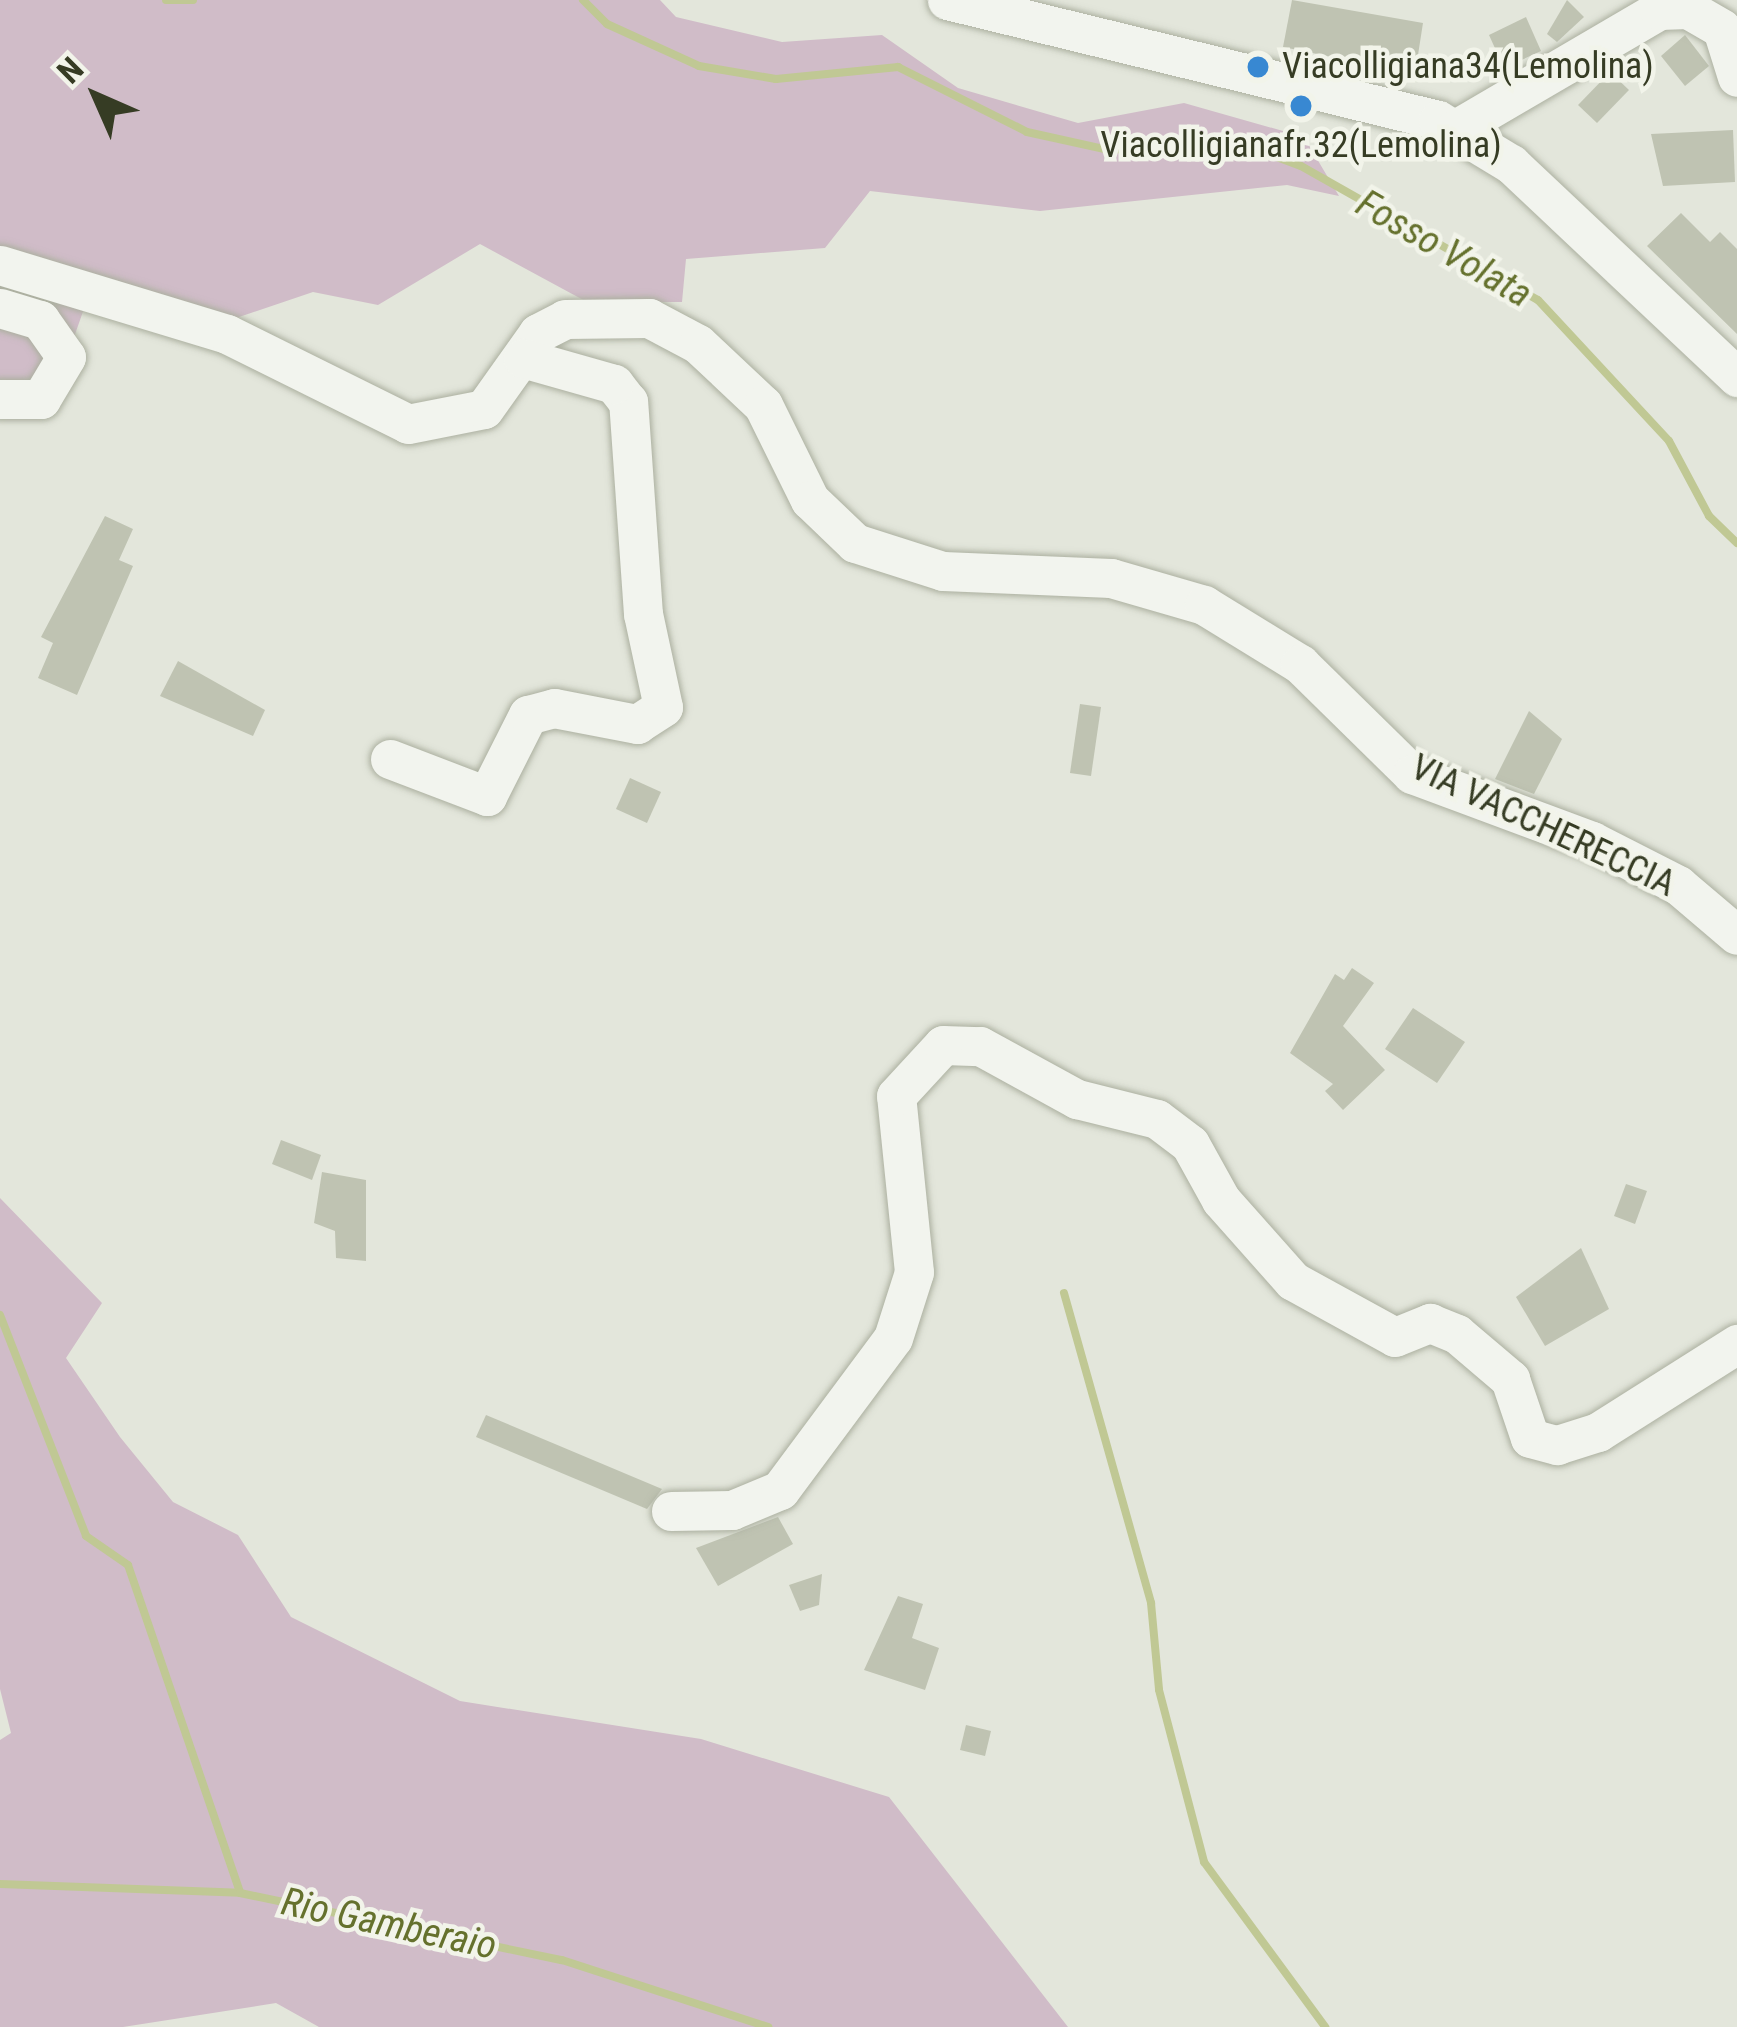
<!DOCTYPE html>
<html>
<head>
<meta charset="utf-8">
<style>
  body { margin:0 }
  #map { position:relative; width:1737px; height:2027px; overflow:hidden; background:#e3e6db; font-family:"Roboto Condensed",sans-serif }
  div>[style] { position:absolute }
  [style*='--x'] { left:calc(var(--x)*1px); top:calc(var(--y)*1px); width:calc(var(--w)*1px); rotate:calc(var(--a)*1deg) }
  .green>* { inset:0; background:#d0bcc8 }
  .stream>* { height:8px; margin:-4px; padding:0 4px; transform-origin:4px; border-radius:4px; background:#c0c894 }
  .building>* { inset:0; background:#bfc3b2 }
  .roads { filter:drop-shadow(0 0 3px #acb0a0) drop-shadow(0 0 3px #acb0a0) }
  .minor>* { height:39px; margin:-19.5px; padding:0 19.5px; transform-origin:19.5px; border-radius:19.5px; background:#f2f4ee }
  .dots>* { width:33px; height:33px; translate:-50% -50%; box-sizing:border-box; border:6px solid #f2f4ea; border-radius:50% }
  span { translate:-50% -50%; white-space:nowrap; text-align:center; line-height:1.15; -webkit-text-stroke:9px #f2f4ea; paint-order:stroke }
  .poi-label { font-size:36px; color:#363c24 }
  .left { translate:0 -50%; text-align:left }
  .street-label { font-size:36px; color:#363c24 }
  .water-label { font-size:39px; color:#65712d; font-style:italic }
  .north { position:absolute; left:36px; top:36px; width:120px; height:120px; -webkit-text-stroke:9px #f2f4ea; paint-order:stroke; rotate:315deg; font-size:33px; font-weight:700; line-height:48px; text-align:center; color:#363c24 }
  .north::after { content:''; display:block; margin:auto; width:42px; height:54px; background:#363c24; clip-path:polygon(50% 0,100% 100%,50% 72%,0 100%) }
</style>
</head>
<body>
<div id="map">
  <div class="green">
    <i style="clip-path:polygon(0 0,660px 0,676px 17px,782px 42px,882px 35px,958px 88px,1078px 123px,1184px 103px,1304px 137px,1339px 196px,1287px 185px,1040px 211px,870px 191px,825px 248px,686px 259px,682px 302px,587px 302px,480px 244px,378px 305px,313px 292px,236px 318px,93px 283px,73px 340px,32px 389px,0 384px)"></i>
    <i style="clip-path:polygon(0 1198px,102px 1303px,66px 1358px,120px 1437px,173px 1502px,238px 1535px,291px 1617px,460px 1701px,701px 1739px,889px 1797px,1068px 2027px,319px 2027px,276px 2003px,123px 2027px,0 2027px,0 1740px,11px 1733px,0 1689px)"></i>
  </div>
  <div class="stream">
    <i style="--x:166;--y:0;--w:27;--a:0"></i>
    <i style="--x:583;--y:0;--w:34;--a:45"></i>
    <i style="--x:607;--y:24;--w:101;--a:24.5"></i>
    <i style="--x:699;--y:66;--w:78;--a:9.6"></i>
    <i style="--x:776;--y:79;--w:123;--a:-5.6"></i>
    <i style="--x:898;--y:67;--w:144;--a:26.7"></i>
    <i style="--x:1027;--y:132;--w:83;--a:12.5"></i>
    <i style="--x:1108;--y:150;--w:129;--a:-3.5"></i>
    <i style="--x:1237;--y:142;--w:68;--a:20.6"></i>
    <i style="--x:1301;--y:166;--w:272;--a:29.5"></i>
    <i style="--x:1538;--y:300;--w:192;--a:47.1"></i>
    <i style="--x:1669;--y:441;--w:85;--a:61.9"></i>
    <i style="--x:1709;--y:516;--w:39;--a:44"></i>
    <i style="--x:1064;--y:1293;--w:322;--a:74.3"></i>
    <i style="--x:1151;--y:1603;--w:87;--a:84.7"></i>
    <i style="--x:1159;--y:1690;--w:178;--a:75.3"></i>
    <i style="--x:1204;--y:1862;--w:205;--a:53.7"></i>
    <i style="--x:0;--y:1315;--w:237;--a:68.7"></i>
    <i style="--x:86;--y:1536;--w:51;--a:34.6"></i>
    <i style="--x:128;--y:1565;--w:346;--a:71.1"></i>
    <i style="--x:0;--y:1884;--w:240;--a:2.1"></i>
    <i style="--x:240;--y:1893;--w:329;--a:11.8"></i>
    <i style="--x:562;--y:1960;--w:217;--a:18"></i>
  </div>
  <div class="building">
    <i style="clip-path:polygon(1292px 0,1423px 23px,1415px 74px,1283px 47px)"></i>
    <i style="clip-path:polygon(1567px 0,1584px 17px,1557px 42px,1547px 34px)"></i>
    <i style="clip-path:polygon(1526px 17px,1541px 51px,1504px 68px,1489px 35px)"></i>
    <i style="clip-path:polygon(1685px 35px,1709px 66px,1685px 86px,1661px 56px)"></i>
    <i style="clip-path:polygon(1610px 72px,1629px 90px,1597px 123px,1578px 105px)"></i>
    <i style="clip-path:polygon(1733px 130px,1735px 182px,1663px 186px,1651px 134px)"></i>
    <i style="clip-path:polygon(1681px 213px,1710px 242px,1720px 232px,1737px 249px,1737px 334px,1647px 246px)"></i>
    <i style="clip-path:polygon(105px 516px,133px 529px,119px 560px,133px 566px,77px 695px,38px 678px,53px 643px,41px 637px)"></i>
    <i style="clip-path:polygon(178px 661px,265px 710px,253px 736px,160px 696px)"></i>
    <i style="clip-path:polygon(1080px 704px,1101px 707px,1091px 776px,1070px 773px)"></i>
    <i style="clip-path:polygon(1529px 711px,1562px 739px,1534px 794px,1495px 779px)"></i>
    <i style="clip-path:polygon(630px 778px,661px 792px,647px 823px,616px 809px)"></i>
    <i style="clip-path:polygon(1352px 968px,1374px 983px,1343px 1026px,1385px 1070px,1343px 1110px,1325px 1091px,1333px 1084px,1290px 1053px,1335px 974px,1344px 980px)"></i>
    <i style="clip-path:polygon(1413px 1008px,1465px 1042px,1437px 1083px,1385px 1049px)"></i>
    <i style="clip-path:polygon(281px 1140px,321px 1155px,312px 1180px,272px 1164px)"></i>
    <i style="clip-path:polygon(322px 1172px,366px 1180px,366px 1261px,336px 1258px,335px 1231px,314px 1223px)"></i>
    <i style="clip-path:polygon(1626px 1184px,1647px 1191px,1635px 1224px,1614px 1216px)"></i>
    <i style="clip-path:polygon(1581px 1248px,1609px 1309px,1545px 1346px,1516px 1297px)"></i>
    <i style="clip-path:polygon(486px 1415px,662px 1489px,647px 1509px,476px 1437px)"></i>
    <i style="clip-path:polygon(778px 1517px,793px 1544px,718px 1586px,696px 1548px)"></i>
    <i style="clip-path:polygon(822px 1574px,819px 1605px,800px 1611px,789px 1585px)"></i>
    <i style="clip-path:polygon(898px 1596px,923px 1604px,912px 1638px,939px 1648px,925px 1690px,864px 1670px)"></i>
    <i style="clip-path:polygon(966px 1725px,991px 1731px,985px 1756px,960px 1750px)"></i>
  </div>
  <div class="roads">
    <div class="minor">
      <i style="--x:947;--y:0;--w:505;--a:13.73"></i>
      <i style="--x:1438;--y:120;--w:85;--a:31.1"></i>
      <i style="--x:1511;--y:164;--w:311;--a:43.3"></i>
      <i style="--x:1454;--y:130;--w:238;--a:-30.3"></i>
      <i style="--x:1659;--y:10;--w:29;--a:-2"></i>
      <i style="--x:1688;--y:9;--w:39;--a:30"></i>
      <i style="--x:1722;--y:29;--w:50;--a:72.6"></i>
      <i style="--x:0;--y:265;--w:237;--a:16.9"></i>
      <i style="--x:227;--y:334;--w:202;--a:26.4"></i>
      <i style="--x:408;--y:424;--w:77;--a:-11.2"></i>
      <i style="--x:484;--y:409;--w:93;--a:-54.6"></i>
      <i style="--x:538;--y:333;--w:30;--a:-27"></i>
      <i style="--x:565;--y:319;--w:84;--a:-0.7"></i>
      <i style="--x:649;--y:318;--w:55;--a:28"></i>
      <i style="--x:698;--y:344;--w:89;--a:43.2"></i>
      <i style="--x:763;--y:405;--w:106;--a:63.7"></i>
      <i style="--x:810;--y:500;--w:62;--a:43.7"></i>
      <i style="--x:855;--y:543;--w:92;--a:17.7"></i>
      <i style="--x:943;--y:571;--w:168;--a:2.4"></i>
      <i style="--x:1111;--y:578;--w:97;--a:16.2"></i>
      <i style="--x:1204;--y:605;--w:113;--a:31.6"></i>
      <i style="--x:1300;--y:664;--w:157;--a:44.5"></i>
      <i style="--x:1412;--y:774;--w:192;--a:20.4"></i>
      <i style="--x:1592;--y:841;--w:97;--a:27.1"></i>
      <i style="--x:1678;--y:885;--w:77;--a:40.3"></i>
      <i style="--x:0;--y:308;--w:42;--a:16.7"></i>
      <i style="--x:40;--y:320;--w:45;--a:54.9"></i>
      <i style="--x:66;--y:357;--w:49;--a:120.8"></i>
      <i style="--x:41;--y:399;--w:41;--a:180"></i>
      <i style="--x:390;--y:759;--w:104;--a:20.9"></i>
      <i style="--x:487;--y:796;--w:91;--a:-63.2"></i>
      <i style="--x:528;--y:715;--w:27;--a:-15"></i>
      <i style="--x:554;--y:708;--w:85;--a:10.9"></i>
      <i style="--x:637;--y:724;--w:31;--a:-33"></i>
      <i style="--x:663;--y:707;--w:95;--a:-102.1"></i>
      <i style="--x:643;--y:614;--w:213;--a:-94"></i>
      <i style="--x:628;--y:402;--w:23;--a:-128"></i>
      <i style="--x:614;--y:384;--w:95;--a:-164.1"></i>
      <i style="--x:671;--y:1511;--w:61;--a:-0.9"></i>
      <i style="--x:732;--y:1510;--w:52;--a:-22.6"></i>
      <i style="--x:780;--y:1490;--w:189;--a:-53.4"></i>
      <i style="--x:893;--y:1338;--w:69;--a:-72.3"></i>
      <i style="--x:914;--y:1272;--w:177;--a:-95.8"></i>
      <i style="--x:896;--y:1096;--w:69;--a:-47.3"></i>
      <i style="--x:943;--y:1045;--w:37;--a:2"></i>
      <i style="--x:980;--y:1046;--w:111;--a:28.7"></i>
      <i style="--x:1077;--y:1099;--w:82;--a:14"></i>
      <i style="--x:1157;--y:1119;--w:41;--a:37.1"></i>
      <i style="--x:1190;--y:1144;--w:64;--a:61"></i>
      <i style="--x:1221;--y:1200;--w:108;--a:48.4"></i>
      <i style="--x:1293;--y:1281;--w:116;--a:28.8"></i>
      <i style="--x:1395;--y:1337;--w:38;--a:-22"></i>
      <i style="--x:1430;--y:1323;--w:29;--a:22"></i>
      <i style="--x:1457;--y:1334;--w:70;--a:40.3"></i>
      <i style="--x:1510;--y:1379;--w:62;--a:71.3"></i>
      <i style="--x:1530;--y:1438;--w:28;--a:15"></i>
      <i style="--x:1557;--y:1445;--w:43;--a:-17.6"></i>
      <i style="--x:1598;--y:1432;--w:165;--a:-32.3"></i>
    </div>
  </div>
  <div class="dots">
    <i style="left:1258px;top:67px;background:#3888d2"></i>
    <i style="left:1301px;top:106px;background:#3888d2"></i>
  </div>
  <div class="poi-label">
    <span class="left" style="left:1282px;top:67px">Viacolligiana34(Lemolina)</span>
    <span style="left:1301px;top:146px">Viacolligianafr.32(Lemolina)</span>
  </div>
  <div class="street-label">
    <span style="left:1543px;top:826px;rotate:25deg">VIA VACCHERECCIA</span>
  </div>
  <div class="water-label">
    <span style="left:1444px;top:249px;rotate:30deg">Fosso Volata</span>
    <span style="left:389px;top:1924px;rotate:12deg">Rio Gamberaio</span>
  </div>
  <div class="north">N</div>
</div>
</body>
</html>
